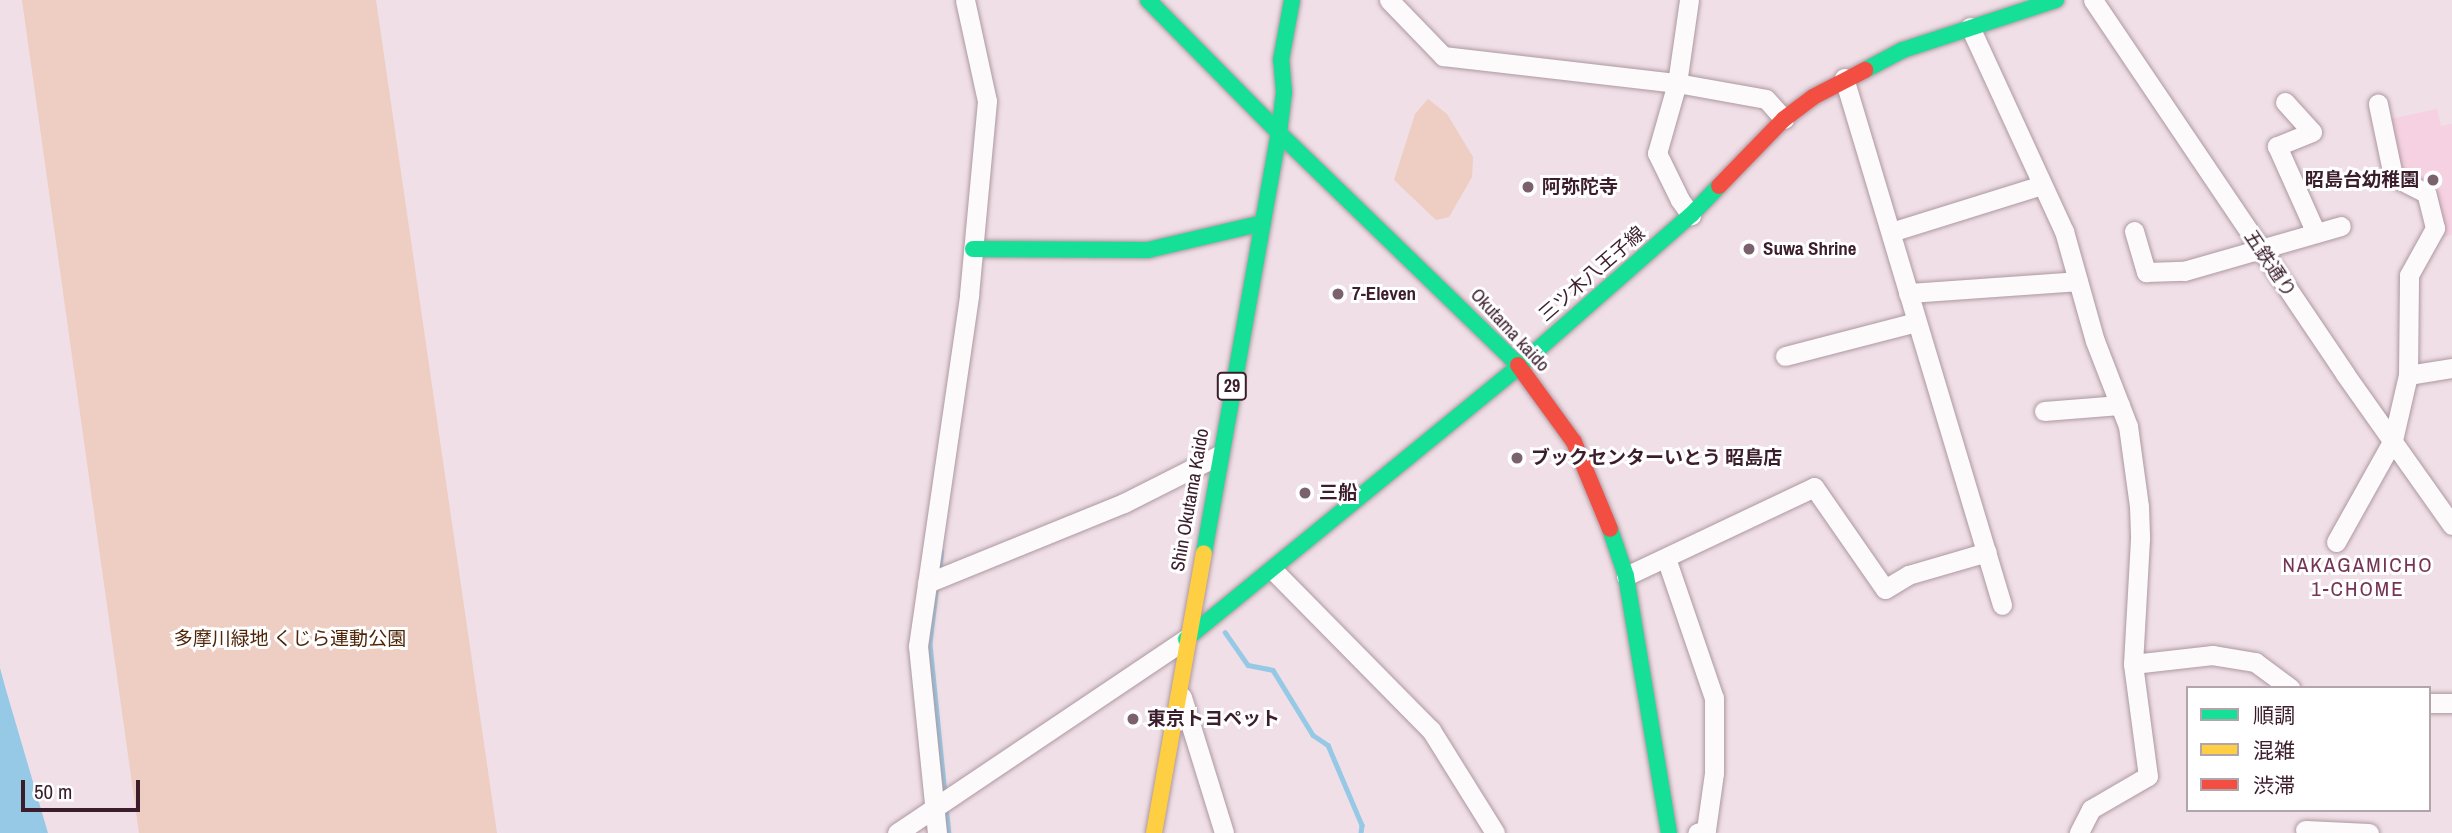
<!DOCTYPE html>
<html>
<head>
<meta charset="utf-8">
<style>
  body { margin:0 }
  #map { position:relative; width:2452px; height:833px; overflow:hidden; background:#f0dfe6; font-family:"Archivo Narrow","Noto Sans JP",sans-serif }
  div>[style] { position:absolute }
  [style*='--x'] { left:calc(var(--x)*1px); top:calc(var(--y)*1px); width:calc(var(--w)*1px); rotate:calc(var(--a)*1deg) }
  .built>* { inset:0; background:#f6d1e1 }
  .green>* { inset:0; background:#eecdc2 }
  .water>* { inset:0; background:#96c9e6 }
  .stream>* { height:4.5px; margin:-2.25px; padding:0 2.25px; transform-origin:2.25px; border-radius:2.25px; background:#96c9e6 }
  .roads { filter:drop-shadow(0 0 2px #ad98a1) drop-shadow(0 0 2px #ad98a1) }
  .street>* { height:19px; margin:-9.5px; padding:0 9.5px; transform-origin:9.5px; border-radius:9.5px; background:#fdfafb }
  .fast>* { height:16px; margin:-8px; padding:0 8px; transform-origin:8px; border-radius:8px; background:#16e098 }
  .slow>* { height:16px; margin:-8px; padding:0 8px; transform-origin:8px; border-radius:8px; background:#ffcf43 }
  .jam>* { height:16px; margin:-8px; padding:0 8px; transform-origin:8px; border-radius:8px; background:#f24e42 }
  .dots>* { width:19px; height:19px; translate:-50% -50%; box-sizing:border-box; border:4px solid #fff; border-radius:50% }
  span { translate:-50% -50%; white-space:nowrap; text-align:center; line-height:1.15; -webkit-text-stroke:6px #fff; paint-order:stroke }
  .shield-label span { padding:2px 5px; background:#fff; border:2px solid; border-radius:5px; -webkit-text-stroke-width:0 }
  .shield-label { font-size:18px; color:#3b1d2c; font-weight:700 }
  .poi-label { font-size:19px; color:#3b1d2c; font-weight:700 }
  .right { translate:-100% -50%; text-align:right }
  .left { translate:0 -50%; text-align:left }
  .street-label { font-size:19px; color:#3b1d2c }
  .park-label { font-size:19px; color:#502508 }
  .neighbourhood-label { font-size:21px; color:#753355; letter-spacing:2px }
  .legend { position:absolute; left:2186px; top:686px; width:245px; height:126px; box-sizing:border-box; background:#fff; border:2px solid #b1a5ab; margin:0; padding:9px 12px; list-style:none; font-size:21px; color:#3b1d2c }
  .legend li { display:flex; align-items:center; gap:14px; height:35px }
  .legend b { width:35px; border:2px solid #b1a5ab }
  .scale { position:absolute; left:21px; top:780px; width:119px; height:32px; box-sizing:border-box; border:4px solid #3b1d2c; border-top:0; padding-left:9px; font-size:21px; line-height:24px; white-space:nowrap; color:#3b1d2c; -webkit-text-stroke:5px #fff; paint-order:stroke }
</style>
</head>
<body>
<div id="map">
  <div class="built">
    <i style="clip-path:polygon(2437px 109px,2441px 126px,2452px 124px,2452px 235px,2443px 237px,2432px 189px,2397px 171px,2386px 120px)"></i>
  </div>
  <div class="green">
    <i style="clip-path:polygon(22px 0,376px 0,497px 833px,139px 833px)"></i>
    <i style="clip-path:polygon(1428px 99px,1447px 114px,1473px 157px,1472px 177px,1449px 217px,1436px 220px,1394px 180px,1415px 114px)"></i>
  </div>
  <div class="water">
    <i style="clip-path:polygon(0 668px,6px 690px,48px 833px,0 833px)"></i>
  </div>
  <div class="stream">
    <i style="--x:939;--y:572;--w:20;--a:-84"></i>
    <i style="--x:937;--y:584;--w:60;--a:96.7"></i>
    <i style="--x:930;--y:644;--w:151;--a:84.3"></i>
    <i style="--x:1225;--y:632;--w:40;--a:55.1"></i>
    <i style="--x:1248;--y:665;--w:25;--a:11"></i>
    <i style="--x:1273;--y:670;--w:76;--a:58.4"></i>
    <i style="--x:1313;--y:735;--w:18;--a:34"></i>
    <i style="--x:1328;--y:745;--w:87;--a:67"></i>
    <i style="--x:1362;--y:825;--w:8;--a:97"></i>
    <i style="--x:946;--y:806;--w:27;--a:84"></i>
  </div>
  <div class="roads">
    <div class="street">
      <i style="--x:1389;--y:0;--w:78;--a:46"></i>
      <i style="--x:1443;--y:56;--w:236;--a:6.6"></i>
      <i style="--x:1677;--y:83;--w:90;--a:10.2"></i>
      <i style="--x:1766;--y:99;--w:27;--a:48"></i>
      <i style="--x:1689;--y:0;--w:84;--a:98.2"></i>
      <i style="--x:1677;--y:83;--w:73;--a:105.9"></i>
      <i style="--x:1657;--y:153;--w:52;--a:63.9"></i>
      <i style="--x:1680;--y:200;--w:19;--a:54"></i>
      <i style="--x:2093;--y:0;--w:451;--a:56"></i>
      <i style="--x:2345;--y:374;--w:185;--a:54.7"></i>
      <i style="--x:1970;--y:27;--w:225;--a:65.3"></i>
      <i style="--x:2064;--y:231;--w:114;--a:74.3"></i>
      <i style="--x:2095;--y:341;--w:91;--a:68.8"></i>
      <i style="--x:2128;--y:426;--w:81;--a:82.2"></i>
      <i style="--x:2139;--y:506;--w:33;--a:88"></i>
      <i style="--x:2140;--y:539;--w:125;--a:93.2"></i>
      <i style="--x:2133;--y:664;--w:113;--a:82.4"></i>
      <i style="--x:2148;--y:776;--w:66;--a:149.9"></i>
      <i style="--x:2091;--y:809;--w:27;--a:117"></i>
      <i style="--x:1844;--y:78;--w:550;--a:73.31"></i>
      <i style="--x:2285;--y:102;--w:40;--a:48"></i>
      <i style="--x:2312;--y:132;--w:38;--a:158"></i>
      <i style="--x:2277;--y:146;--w:95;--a:65.9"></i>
      <i style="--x:2134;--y:231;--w:43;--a:73.7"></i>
      <i style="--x:2146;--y:272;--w:38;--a:-2"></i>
      <i style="--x:2184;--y:271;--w:163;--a:-16"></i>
      <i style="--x:1891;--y:232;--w:158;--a:-17.3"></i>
      <i style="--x:1908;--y:293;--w:170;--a:-4"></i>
      <i style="--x:1785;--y:356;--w:135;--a:-14.5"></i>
      <i style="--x:2408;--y:375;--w:45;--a:-9"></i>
      <i style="--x:2044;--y:411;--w:76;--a:-4.5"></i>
      <i style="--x:2336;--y:542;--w:117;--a:-60.8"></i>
      <i style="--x:2393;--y:440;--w:67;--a:-77"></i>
      <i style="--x:2408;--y:375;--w:100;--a:-89.4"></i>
      <i style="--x:2409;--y:275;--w:54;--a:-61"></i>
      <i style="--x:2435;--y:228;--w:36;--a:-104"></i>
      <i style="--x:2426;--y:193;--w:37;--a:-153"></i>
      <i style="--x:2393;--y:176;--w:74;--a:-101.8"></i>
      <i style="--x:1666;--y:558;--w:148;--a:71.1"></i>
      <i style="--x:1714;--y:698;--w:75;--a:90"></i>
      <i style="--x:1714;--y:773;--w:58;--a:98"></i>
      <i style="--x:1706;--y:830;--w:9;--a:162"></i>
      <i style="--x:1273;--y:570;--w:225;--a:45.4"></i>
      <i style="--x:1431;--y:730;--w:121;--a:58.1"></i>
      <i style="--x:1626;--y:576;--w:208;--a:-25.3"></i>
      <i style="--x:1814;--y:487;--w:124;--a:55.2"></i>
      <i style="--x:1885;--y:589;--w:27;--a:-31"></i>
      <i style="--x:1908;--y:575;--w:82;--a:-16.2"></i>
      <i style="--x:927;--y:583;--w:213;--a:-22.1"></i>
      <i style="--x:1124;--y:503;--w:106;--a:-26.8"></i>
      <i style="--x:2133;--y:664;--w:80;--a:-6.5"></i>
      <i style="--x:2212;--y:655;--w:44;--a:9.2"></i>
      <i style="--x:2255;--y:662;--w:44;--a:36.6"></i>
      <i style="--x:1182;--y:697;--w:142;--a:72.8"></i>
      <i style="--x:2429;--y:703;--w:23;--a:0"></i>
      <i style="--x:2305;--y:830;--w:64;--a:2.7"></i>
      <i style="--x:897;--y:833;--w:348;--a:-33.9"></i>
      <i style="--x:937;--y:833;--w:188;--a:-95.8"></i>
      <i style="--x:918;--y:646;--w:355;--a:-81.7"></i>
      <i style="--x:969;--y:295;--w:195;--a:-84.7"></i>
      <i style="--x:987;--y:101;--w:103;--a:-102.3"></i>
    </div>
    <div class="fast">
      <i style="--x:1148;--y:0;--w:187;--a:45.4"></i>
      <i style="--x:1279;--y:133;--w:333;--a:44.1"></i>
      <i style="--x:1865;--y:70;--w:43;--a:-27.8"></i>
      <i style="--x:1903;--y:50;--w:161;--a:-18.1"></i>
      <i style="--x:973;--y:249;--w:175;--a:0.3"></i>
      <i style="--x:1148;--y:250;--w:118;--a:-13.2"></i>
      <i style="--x:1610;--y:529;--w:50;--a:71.2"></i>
      <i style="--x:1626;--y:576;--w:261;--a:80.5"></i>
      <i style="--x:1204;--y:553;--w:427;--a:-79.9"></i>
      <i style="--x:1279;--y:133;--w:41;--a:-83"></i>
      <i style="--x:1284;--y:92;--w:32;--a:-95"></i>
      <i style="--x:1281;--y:60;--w:61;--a:-79.6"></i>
      <i style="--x:1186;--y:639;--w:431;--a:-39.3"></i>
      <i style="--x:1519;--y:366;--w:229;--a:-41.3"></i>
      <i style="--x:1691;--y:215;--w:40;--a:-46"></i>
    </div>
    <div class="slow">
      <i style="--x:1154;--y:833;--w:284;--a:-79.9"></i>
    </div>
    <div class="jam">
      <i style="--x:1719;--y:186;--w:93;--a:-45.9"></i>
      <i style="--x:1784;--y:119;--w:36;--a:-37"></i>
      <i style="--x:1813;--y:97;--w:59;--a:-27.4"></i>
      <i style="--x:1518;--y:365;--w:95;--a:54"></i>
      <i style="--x:1574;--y:442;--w:94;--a:67.5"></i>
    </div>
  </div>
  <div class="dots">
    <i style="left:2433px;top:180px;background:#7a616d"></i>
    <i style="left:1528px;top:187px;background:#7a616d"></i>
    <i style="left:1749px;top:249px;background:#7a616d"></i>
    <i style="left:1338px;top:294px;background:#7a616d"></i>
    <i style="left:1517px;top:458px;background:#7a616d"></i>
    <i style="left:1305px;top:493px;background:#7a616d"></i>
    <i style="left:1133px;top:719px;background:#7a616d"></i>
  </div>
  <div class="shield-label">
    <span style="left:1232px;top:386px">29</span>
  </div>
  <div class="poi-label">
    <span class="right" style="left:2419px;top:180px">昭島台幼稚園</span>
    <span class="left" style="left:1542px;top:187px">阿弥陀寺</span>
    <span class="left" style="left:1763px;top:249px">Suwa Shrine</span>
    <span class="left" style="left:1352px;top:294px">7-Eleven</span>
    <span class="left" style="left:1531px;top:458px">ブックセンターいとう 昭島店</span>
    <span class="left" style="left:1319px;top:493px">三船</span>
    <span class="left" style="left:1147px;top:719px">東京トヨペット</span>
  </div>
  <div class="street-label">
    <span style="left:2270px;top:264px;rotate:56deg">五鉄通り</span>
    <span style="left:1592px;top:274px;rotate:-41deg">三ツ木八王子線</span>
    <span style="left:1510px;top:330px;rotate:47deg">Okutama kaido</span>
    <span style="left:1190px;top:500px;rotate:-80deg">Shin Okutama Kaido</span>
  </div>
  <div class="park-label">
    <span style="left:290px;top:639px">多摩川緑地 くじら運動公園</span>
  </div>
  <div class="neighbourhood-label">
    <span style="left:2358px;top:577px">NAKAGAMICHO<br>1-CHOME</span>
  </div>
  <ul class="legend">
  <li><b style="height:9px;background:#16e098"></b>順調</li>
  <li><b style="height:9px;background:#ffcf43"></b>混雑</li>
  <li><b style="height:9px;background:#f24e42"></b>渋滞</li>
  </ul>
  <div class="scale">50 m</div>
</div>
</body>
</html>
